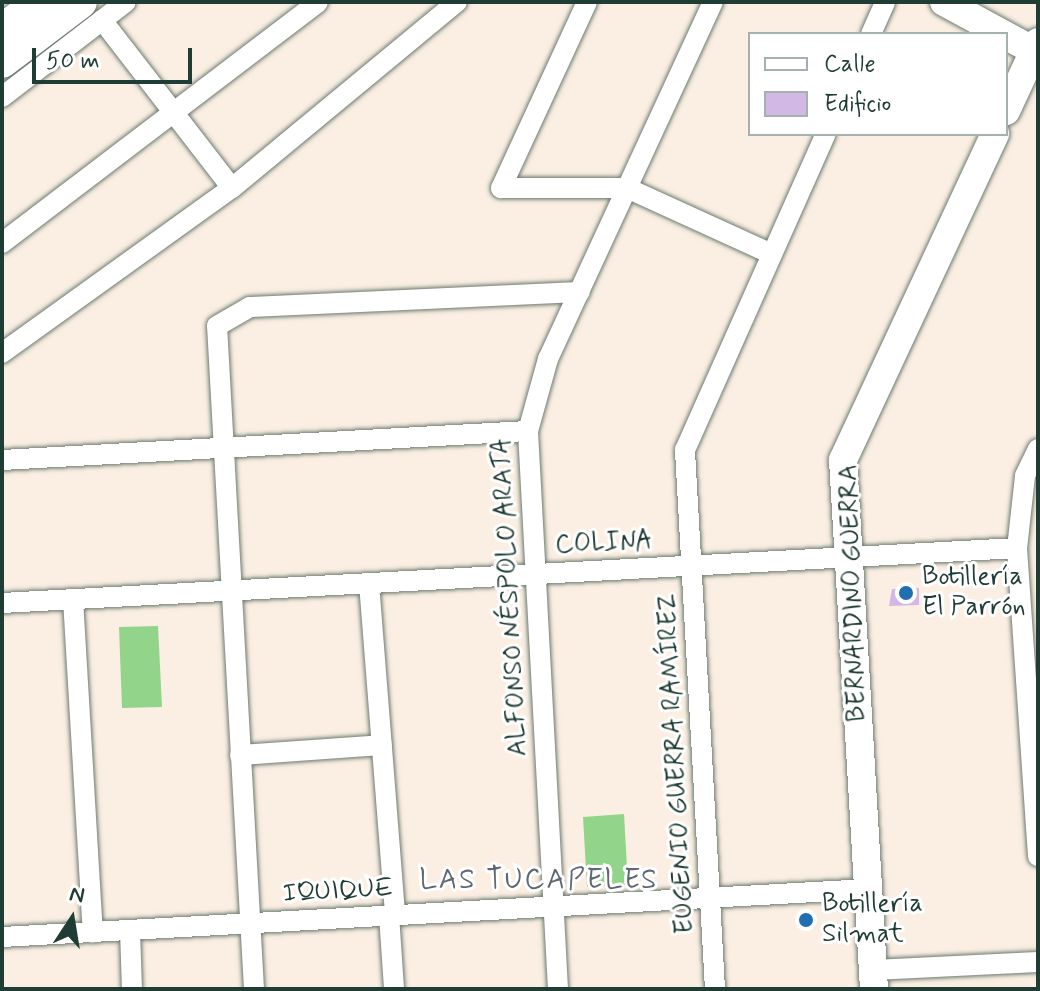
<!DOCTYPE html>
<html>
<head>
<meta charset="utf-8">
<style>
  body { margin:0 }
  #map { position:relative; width:1040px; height:991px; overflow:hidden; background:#faefe2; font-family:Mynerve,sans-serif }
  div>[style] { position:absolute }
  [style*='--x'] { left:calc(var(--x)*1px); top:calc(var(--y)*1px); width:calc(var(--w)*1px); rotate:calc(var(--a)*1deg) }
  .green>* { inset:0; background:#93d48b }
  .building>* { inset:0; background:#d1b8e5 }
  .roads { filter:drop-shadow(0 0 2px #6c7b71) drop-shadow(0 0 2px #6c7b71) }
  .street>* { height:20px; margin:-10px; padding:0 10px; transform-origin:10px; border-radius:10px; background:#fff }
  .secondary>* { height:28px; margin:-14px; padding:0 14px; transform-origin:14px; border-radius:14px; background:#fff }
  .primary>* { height:32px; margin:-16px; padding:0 16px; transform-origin:16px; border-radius:16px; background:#fff }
  .dots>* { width:22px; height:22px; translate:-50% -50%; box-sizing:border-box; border:4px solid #fff; border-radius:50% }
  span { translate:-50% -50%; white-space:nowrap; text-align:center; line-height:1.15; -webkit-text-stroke:6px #fff; paint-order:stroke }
  .street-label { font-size:26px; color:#1f3d34 }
  .poi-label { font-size:26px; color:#1f3d34 }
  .left { translate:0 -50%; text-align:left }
  .neighbourhood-label { font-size:28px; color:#5d6872; letter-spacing:2px }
  .frame { position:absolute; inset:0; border:4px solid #1f3d34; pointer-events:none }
  .legend { position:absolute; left:748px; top:32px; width:260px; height:104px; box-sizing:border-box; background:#fff; border:2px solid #a5b1ae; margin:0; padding:10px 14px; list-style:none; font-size:24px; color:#1f3d34 }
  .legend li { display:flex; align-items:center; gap:16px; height:40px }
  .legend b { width:40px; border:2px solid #a5b1ae }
  .north { position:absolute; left:32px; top:879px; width:80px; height:80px; -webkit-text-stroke:6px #fff; paint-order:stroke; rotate:12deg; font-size:22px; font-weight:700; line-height:32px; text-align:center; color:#1f3d34 }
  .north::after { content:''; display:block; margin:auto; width:28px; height:36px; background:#1f3d34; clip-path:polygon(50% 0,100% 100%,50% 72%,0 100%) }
  .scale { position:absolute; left:32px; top:48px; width:160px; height:36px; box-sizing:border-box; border:4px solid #1f3d34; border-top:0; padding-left:10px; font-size:24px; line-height:28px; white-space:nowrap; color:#1f3d34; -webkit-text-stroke:6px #fff; paint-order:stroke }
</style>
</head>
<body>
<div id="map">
  <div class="green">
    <i style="clip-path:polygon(158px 626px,162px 707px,122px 708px,119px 627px)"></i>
    <i style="clip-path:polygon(624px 814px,628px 885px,587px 887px,583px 817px)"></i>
  </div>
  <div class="building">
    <i style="clip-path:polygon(919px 588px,919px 605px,889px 606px,892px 589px)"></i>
  </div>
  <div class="roads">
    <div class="street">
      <i style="--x:587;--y:2;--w:205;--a:114.8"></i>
      <i style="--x:501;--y:188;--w:126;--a:0"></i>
      <i style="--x:627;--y:188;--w:159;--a:24.5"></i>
      <i style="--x:102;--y:20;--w:212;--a:52.3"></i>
      <i style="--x:871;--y:34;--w:35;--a:-66"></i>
      <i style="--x:2;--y:97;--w:156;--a:-37.5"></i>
      <i style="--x:2;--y:243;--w:397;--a:-37.3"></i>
      <i style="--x:2;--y:353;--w:283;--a:-35.7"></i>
      <i style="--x:232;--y:188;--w:292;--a:-39.6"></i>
      <i style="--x:1038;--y:449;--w:30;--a:116"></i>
      <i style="--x:1025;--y:476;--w:72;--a:96.3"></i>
      <i style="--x:1017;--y:548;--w:309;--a:86.1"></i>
      <i style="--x:2;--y:460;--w:527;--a:-3.16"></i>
      <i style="--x:369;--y:583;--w:333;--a:85.5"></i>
      <i style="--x:73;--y:599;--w:334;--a:86.6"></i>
      <i style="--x:2;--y:603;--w:1016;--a:-3.1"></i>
      <i style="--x:240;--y:755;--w:142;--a:-4"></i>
      <i style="--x:389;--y:915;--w:74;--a:86.1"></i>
      <i style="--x:130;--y:930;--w:59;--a:88.1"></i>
      <i style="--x:2;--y:937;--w:867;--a:-3.17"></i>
      <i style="--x:873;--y:970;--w:165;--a:-2.8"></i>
      <i style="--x:254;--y:989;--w:664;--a:-93.19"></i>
      <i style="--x:217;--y:326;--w:38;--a:-30"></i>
      <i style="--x:250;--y:307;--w:330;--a:-2.6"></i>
      <i style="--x:558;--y:989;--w:559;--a:-93.08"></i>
      <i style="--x:528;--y:431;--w:75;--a:-74.5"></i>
      <i style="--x:548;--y:359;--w:393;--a:-65.2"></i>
      <i style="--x:715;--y:989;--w:540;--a:-93.19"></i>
      <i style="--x:685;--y:450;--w:346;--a:-66"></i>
    </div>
    <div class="secondary">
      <i style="--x:944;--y:2;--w:107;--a:28.5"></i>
      <i style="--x:1006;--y:111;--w:76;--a:-65.1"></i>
      <i style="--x:874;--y:989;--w:530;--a:-93.35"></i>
      <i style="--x:843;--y:460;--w:360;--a:-65"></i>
    </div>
    <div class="primary">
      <i style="--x:2;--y:30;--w:46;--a:-37.1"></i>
      <i style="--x:2;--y:62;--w:99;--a:-37.2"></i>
    </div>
  </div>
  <div class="dots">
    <i style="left:906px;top:593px;background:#1f6fb2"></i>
    <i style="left:806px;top:920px;background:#1f6fb2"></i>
  </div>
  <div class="street-label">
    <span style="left:604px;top:544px;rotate:-3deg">COLINA</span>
    <span style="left:854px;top:593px;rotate:-92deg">BERNARDINO GUERRA</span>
    <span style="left:511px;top:597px;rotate:-93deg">ALFONSO NÉSPOLO ARATA</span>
    <span style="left:677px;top:764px;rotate:-93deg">EUGENIO GUERRA RAMÍREZ</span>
    <span style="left:338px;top:892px;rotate:-3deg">IQUIQUE</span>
  </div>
  <div class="poi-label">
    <span class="left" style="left:922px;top:593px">Botillería<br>El Parrón</span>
    <span class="left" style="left:822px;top:920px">Botillería<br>Silmat</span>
  </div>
  <div class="neighbourhood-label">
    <span style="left:539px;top:881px">LAS TUCAPELES</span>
  </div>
  <div class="frame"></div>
  <ul class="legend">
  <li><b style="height:10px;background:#fff"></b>Calle</li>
  <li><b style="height:22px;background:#d1b8e5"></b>Edificio</li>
  </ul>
  <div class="north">N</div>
  <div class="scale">50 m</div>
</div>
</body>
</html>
